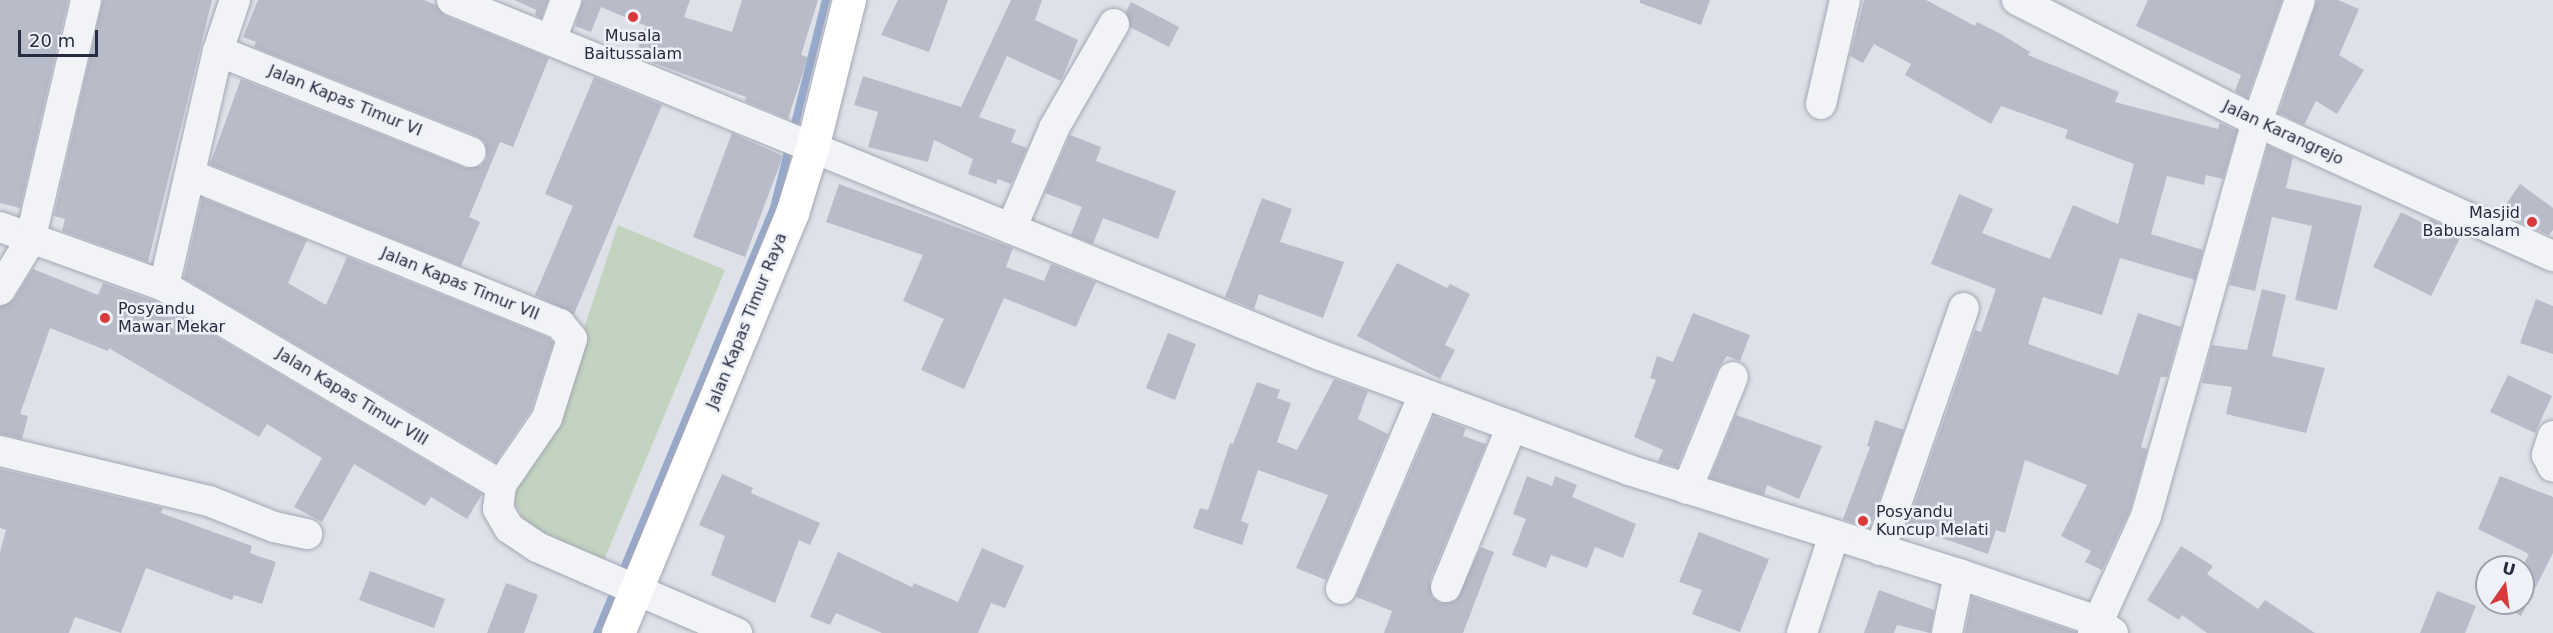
<!DOCTYPE html>
<html>
<head>
<meta charset="utf-8">
<style>
  body { margin:0 }
  #map { position:relative; width:2553px; height:633px; overflow:hidden; background:#dfe1e9; font-family:"DejaVu Sans",sans-serif }
  div>[style] { position:absolute }
  [style*='--x'] { left:calc(var(--x)*1px); top:calc(var(--y)*1px); width:calc(var(--w)*1px); rotate:calc(var(--a)*1deg) }
  .green>* { inset:0; background:#c2d4bf }
  .stream>* { height:8px; margin:-4px; padding:0 4px; transform-origin:4px; border-radius:4px; background:#97a9cc }
  .building>* { inset:0; background:#b8bcc9 }
  .roads { filter:drop-shadow(0 0 2px #a4a7b3) drop-shadow(0 0 2px #a4a7b3) }
  .street>* { height:30px; margin:-15px; padding:0 15px; transform-origin:15px; border-radius:15px; background:#f2f3f7 }
  .secondary>* { height:33px; margin:-16.5px; padding:0 16.5px; transform-origin:16.5px; border-radius:16.5px; background:#fff }
  .dots>* { width:16px; height:16px; translate:-50% -50%; box-sizing:border-box; border:3px solid #eef1f7; border-radius:50% }
  span { translate:-50% -50%; white-space:nowrap; text-align:center; line-height:1.15; -webkit-text-stroke:5px #eef1f7; paint-order:stroke }
  .poi-label { font-size:16px; color:#262d41 }
  .right { translate:-100% -50%; text-align:right }
  .left { translate:0 -50%; text-align:left }
  .street-label { font-size:16px; color:#262d41 }
  .north { position:absolute; left:2475px; top:555px; width:60px; height:60px; box-sizing:border-box; background:#eef1f7; border:2px solid #9ea3ae; border-radius:50%; rotate:14deg; font-size:16px; font-weight:700; line-height:24px; text-align:center; color:#262d41 }
  .north::after { content:''; display:block; margin:auto; width:21px; height:27px; background:#d83a3c; clip-path:polygon(50% 0,100% 100%,50% 72%,0 100%) }
  .scale { position:absolute; left:18px; top:30px; width:80px; height:27px; box-sizing:border-box; border:3px solid #262d41; border-top:0; padding-left:8px; font-size:18px; line-height:21px; white-space:nowrap; color:#262d41; -webkit-text-stroke:4px #eef1f7; paint-order:stroke }
</style>
</head>
<body>
<div id="map">
  <div class="green">
    <i style="clip-path:polygon(618px 225px,725px 270px,604px 560px,527px 526px,508px 490px,552px 425px)"></i>
  </div>
  <div class="stream">
    <i style="--x:597;--y:633;--w:460;--a:-67.4"></i>
    <i style="--x:774;--y:208;--w:214;--a:-76"></i>
  </div>
  <div class="building">
    <i style="clip-path:polygon(0 0,68px 0,20px 208px,0 203px)"></i>
    <i style="clip-path:polygon(103px 0,212px 0,148px 262px,62px 231px,65px 219px,54px 216px)"></i>
    <i style="clip-path:polygon(258px 0,424px 0,436px 5px,445px 16px,549px 58px,513px 147px,500px 142px,469px 217px,480px 222px,461px 266px,210px 164px,241px 79px,465px 168px,481px 166px,487px 158px,485px 142px,477px 136px,254px 47px,256px 42px,243px 37px)"></i>
    <i style="clip-path:polygon(514px 0,548px 0,541px 18px,535px 15px,536px 10px)"></i>
    <i style="clip-path:polygon(583px 0,690px 0,684px 17px,732px 32px,742px 0,818px 0,801px 55px,808px 57px,788px 119px,745px 101px,746px 97px,635px 56px,646px 26px,601px 7px,591px 32px,575px 26px)"></i>
    <i style="clip-path:polygon(898px 0,948px 0,929px 52px,881px 35px)"></i>
    <i style="clip-path:polygon(1011px 0,1042px 0,1035px 20px,1078px 40px,1061px 81px,1007px 56px,979px 117px,1016px 130px,1011px 142px,1027px 148px,1011px 184px,998px 179px,996px 184px,968px 174px,973px 159px,934px 140px,928px 162px,868px 147px,878px 112px,854px 105px,863px 76px,961px 107px)"></i>
    <i style="clip-path:polygon(1640px 0,1710px 0,1701px 25px,1640px 3px)"></i>
    <i style="clip-path:polygon(1864px 0,1926px 0,1975px 26px,1977px 22px,2001px 34px,2030px 52px,2028px 55px,2119px 92px,2115px 102px,2218px 129px,2220px 123px,2237px 131px,2223px 179px,2206px 175px,2204px 185px,2167px 176px,2151px 234px,2203px 250px,2195px 280px,2120px 258px,2102px 315px,2043px 297px,2028px 344px,2118px 375px,2138px 313px,2181px 327px,2167px 377px,2161px 377px,2141px 447px,2147px 449px,2130px 510px,2102px 570px,2085px 562px,2091px 551px,2061px 536px,2087px 485px,2025px 460px,2005px 533px,1996px 530px,1988px 554px,1907px 526px,1975px 330px,1981px 332px,1996px 289px,1931px 264px,1959px 194px,1993px 209px,1982px 233px,2050px 259px,2073px 205px,2118px 224px,2134px 164px,2065px 138px,2068px 130px,2001px 106px,1991px 124px,1905px 75px,1911px 64px,1874px 44px,1863px 63px,1850px 56px)"></i>
    <i style="clip-path:polygon(2148px 0,2282px 0,2247px 98px,2235px 91px,2241px 75px,2136px 26px)"></i>
    <i style="clip-path:polygon(2317px 0,2338px 0,2359px 9px,2339px 55px,2364px 70px,2337px 114px,2316px 101px,2304px 125px,2279px 113px)"></i>
    <i style="clip-path:polygon(1131px 2px,1179px 27px,1169px 47px,1130px 27px,1126px 12px)"></i>
    <i style="clip-path:polygon(594px 77px,662px 105px,574px 314px,535px 295px,573px 206px,545px 194px)"></i>
    <i style="clip-path:polygon(732px 133px,783px 156px,745px 257px,693px 237px)"></i>
    <i style="clip-path:polygon(1070px 135px,1101px 147px,1096px 161px,1176px 191px,1158px 239px,1103px 218px,1093px 244px,1071px 235px,1082px 207px,1045px 193px)"></i>
    <i style="clip-path:polygon(2268px 146px,2293px 157px,2286px 188px,2362px 206px,2337px 310px,2295px 300px,2312px 226px,2272px 217px,2255px 291px,2229px 285px)"></i>
    <i style="clip-path:polygon(839px 184px,1013px 248px,1006px 267px,1044px 281px,1051px 264px,1096px 282px,1076px 327px,1004px 298px,964px 389px,921px 370px,944px 319px,903px 301px,923px 255px,826px 222px)"></i>
    <i style="clip-path:polygon(2520px 184px,2553px 208px,2553px 230px,2549px 235px,2500px 213px)"></i>
    <i style="clip-path:polygon(202px 198px,307px 240px,288px 283px,326px 305px,347px 257px,549px 338px,553px 343px,531px 410px,496px 462px,184px 278px)"></i>
    <i style="clip-path:polygon(1262px 198px,1292px 209px,1280px 242px,1344px 262px,1323px 318px,1259px 294px,1254px 309px,1225px 297px)"></i>
    <i style="clip-path:polygon(2401px 212px,2427px 225px,2430px 219px,2462px 234px,2431px 296px,2373px 267px)"></i>
    <i style="clip-path:polygon(1397px 263px,1447px 288px,1450px 284px,1470px 294px,1445px 345px,1455px 350px,1440px 379px,1357px 336px)"></i>
    <i style="clip-path:polygon(33px 269px,98px 295px,103px 283px,157px 302px,482px 494px,467px 519px,431px 497px,425px 506px,354px 464px,322px 522px,294px 507px,322px 458px,267px 424px,259px 437px,109px 348px,108px 351px,50px 328px,20px 414px,28px 416px,22px 439px,0 434px,0 307px,14px 299px)"></i>
    <i style="clip-path:polygon(2262px 289px,2286px 295px,2272px 356px,2325px 368px,2306px 433px,2226px 414px,2232px 387px,2202px 383px,2212px 345px,2247px 350px)"></i>
    <i style="clip-path:polygon(2536px 299px,2553px 306px,2553px 354px,2520px 343px)"></i>
    <i style="clip-path:polygon(1693px 313px,1750px 335px,1740px 361px,1727px 356px,1717px 370px,1677px 467px,1658px 461px,1663px 450px,1634px 437px,1656px 380px,1650px 378px,1657px 356px,1673px 362px)"></i>
    <i style="clip-path:polygon(1168px 333px,1196px 344px,1175px 400px,1146px 388px)"></i>
    <i style="clip-path:polygon(2508px 375px,2552px 396px,2535px 433px,2490px 412px)"></i>
    <i style="clip-path:polygon(1334px 379px,1368px 391px,1358px 419px,1388px 434px,1326px 580px,1296px 568px,1328px 495px,1258px 470px,1241px 521px,1249px 524px,1242px 545px,1193px 528px,1200px 508px,1208px 510px,1230px 443px,1233px 444px,1257px 382px,1280px 390px,1277px 398px,1291px 403px,1277px 442px,1297px 450px)"></i>
    <i style="clip-path:polygon(1736px 415px,1822px 446px,1799px 499px,1767px 485px,1764px 495px,1710px 478px)"></i>
    <i style="clip-path:polygon(1434px 416px,1466px 428px,1463px 436px,1486px 444px,1430px 580px,1432px 597px,1440px 603px,1456px 601px,1481px 547px,1494px 552px,1463px 633px,1384px 633px,1392px 611px,1356px 597px)"></i>
    <i style="clip-path:polygon(1875px 420px,1904px 430px,1869px 528px,1843px 519px,1870px 447px,1867px 446px)"></i>
    <i style="clip-path:polygon(0 469px,163px 508px,161px 513px,252px 546px,250px 553px,276px 562px,262px 604px,234px 595px,232px 600px,146px 568px,121px 633px,75px 617px,69px 633px,0 633px,0 552px,6px 530px,0 528px)"></i>
    <i style="clip-path:polygon(722px 474px,753px 488px,751px 493px,820px 523px,810px 545px,799px 540px,775px 603px,711px 575px,725px 536px,699px 525px)"></i>
    <i style="clip-path:polygon(1527px 476px,1552px 486px,1555px 476px,1577px 485px,1572px 497px,1636px 524px,1623px 558px,1595px 547px,1587px 568px,1551px 555px,1546px 568px,1512px 555px,1526px 519px,1513px 514px)"></i>
    <i style="clip-path:polygon(2500px 476px,2553px 497px,2553px 553px,2521px 616px,2502px 605px,2523px 603px,2522px 567px,2529px 554px,2478px 529px)"></i>
    <i style="clip-path:polygon(1699px 532px,1769px 559px,1740px 632px,1692px 614px,1702px 590px,1679px 582px)"></i>
    <i style="clip-path:polygon(2181px 546px,2213px 566px,2207px 574px,2258px 609px,2265px 600px,2315px 633px,2207px 633px,2182px 615px,2179px 620px,2147px 600px)"></i>
    <i style="clip-path:polygon(982px 548px,1024px 566px,1005px 608px,991px 603px,978px 633px,882px 633px,836px 613px,830px 625px,810px 617px,838px 552px,912px 587px,914px 583px,958px 602px)"></i>
    <i style="clip-path:polygon(370px 571px,445px 599px,434px 628px,359px 600px)"></i>
    <i style="clip-path:polygon(506px 583px,538px 595px,524px 633px,487px 633px)"></i>
    <i style="clip-path:polygon(1879px 590px,1934px 610px,1930px 633px,1897px 625px,1894px 633px,1864px 633px)"></i>
    <i style="clip-path:polygon(2437px 591px,2476px 606px,2465px 633px,2420px 633px)"></i>
    <i style="clip-path:polygon(1972px 597px,2076px 632px,2076px 633px,1965px 633px)"></i>
  </div>
  <div class="roads">
    <div class="street">
      <i style="--x:452;--y:0;--w:938;--a:22.24"></i>
      <i style="--x:1320;--y:355;--w:330;--a:20.4"></i>
      <i style="--x:1629;--y:470;--w:346;--a:17.5"></i>
      <i style="--x:1959;--y:574;--w:146;--a:18.8"></i>
      <i style="--x:2097;--y:621;--w:20;--a:37"></i>
      <i style="--x:2017;--y:0;--w:269;--a:26.9"></i>
      <i style="--x:2257;--y:122;--w:325;--a:24.4"></i>
      <i style="--x:551;--y:40;--w:43;--a:-69.4"></i>
      <i style="--x:218;--y:51;--w:272;--a:21.8"></i>
      <i style="--x:1821;--y:104;--w:107;--a:-77"></i>
      <i style="--x:191;--y:175;--w:398;--a:22"></i>
      <i style="--x:560;--y:324;--w:19;--a:51"></i>
      <i style="--x:572;--y:339;--w:83;--a:107.6"></i>
      <i style="--x:547;--y:418;--w:81;--a:124.5"></i>
      <i style="--x:0;--y:227;--w:174;--a:19.8"></i>
      <i style="--x:164;--y:286;--w:391;--a:30.6"></i>
      <i style="--x:501;--y:485;--w:24;--a:97"></i>
      <i style="--x:498;--y:509;--w:22;--a:60"></i>
      <i style="--x:509;--y:528;--w:34;--a:34"></i>
      <i style="--x:537;--y:547;--w:218;--a:23.3"></i>
      <i style="--x:1011;--y:229;--w:110;--a:-66.9"></i>
      <i style="--x:1054;--y:128;--w:120;--a:-60"></i>
      <i style="--x:164;--y:286;--w:241;--a:-77.1"></i>
      <i style="--x:218;--y:51;--w:54;--a:-71.6"></i>
      <i style="--x:0;--y:290;--w:57;--a:-58.5"></i>
      <i style="--x:30;--y:241;--w:247;--a:-76.9"></i>
      <i style="--x:2553;--y:436;--w:20;--a:108"></i>
      <i style="--x:2547;--y:455;--w:13;--a:63"></i>
      <i style="--x:0;--y:451;--w:215;--a:13.5"></i>
      <i style="--x:209;--y:501;--w:70;--a:21.8"></i>
      <i style="--x:274;--y:527;--w:34;--a:12"></i>
      <i style="--x:1687;--y:489;--w:121;--a:-67.7"></i>
      <i style="--x:1880;--y:550;--w:256;--a:-70.9"></i>
      <i style="--x:1446;--y:587;--w:174;--a:-67.7"></i>
      <i style="--x:1341;--y:589;--w:212;--a:-66.9"></i>
      <i style="--x:1802;--y:633;--w:103;--a:-71.9"></i>
      <i style="--x:1947;--y:633;--w:60;--a:-78.5"></i>
      <i style="--x:2093;--y:633;--w:128;--a:-65.6"></i>
      <i style="--x:2146;--y:516;--w:409;--a:-74.3"></i>
      <i style="--x:2257;--y:122;--w:129;--a:-70.6"></i>
    </div>
    <div class="secondary">
      <i style="--x:618;--y:633;--w:455;--a:-67.5"></i>
      <i style="--x:792;--y:213;--w:68;--a:-72.9"></i>
      <i style="--x:812;--y:148;--w:153;--a:-76"></i>
    </div>
  </div>
  <div class="dots">
    <i style="left:633px;top:17px;background:#d83a3c"></i>
    <i style="left:2532px;top:222px;background:#d83a3c"></i>
    <i style="left:105px;top:318px;background:#d83a3c"></i>
    <i style="left:1863px;top:521px;background:#d83a3c"></i>
  </div>
  <div class="poi-label">
    <span style="left:633px;top:45px">Musala<br>Baitussalam</span>
    <span class="right" style="left:2520px;top:222px">Masjid<br>Babussalam</span>
    <span class="left" style="left:118px;top:318px">Posyandu<br>Mawar Mekar</span>
    <span class="left" style="left:1876px;top:521px">Posyandu<br>Kuncup Melati</span>
  </div>
  <div class="street-label">
    <span style="left:345px;top:101px;rotate:22deg">Jalan Kapas Timur VI</span>
    <span style="left:2283px;top:133px;rotate:25deg">Jalan Karangrejo</span>
    <span style="left:460px;top:284px;rotate:22deg">Jalan Kapas Timur VII</span>
    <span style="left:747px;top:321px;rotate:-68deg">Jalan Kapas Timur Raya</span>
    <span style="left:352px;top:397px;rotate:31deg">Jalan Kapas Timur VIII</span>
  </div>
  <div class="north">U</div>
  <div class="scale">20 m</div>
</div>
</body>
</html>
